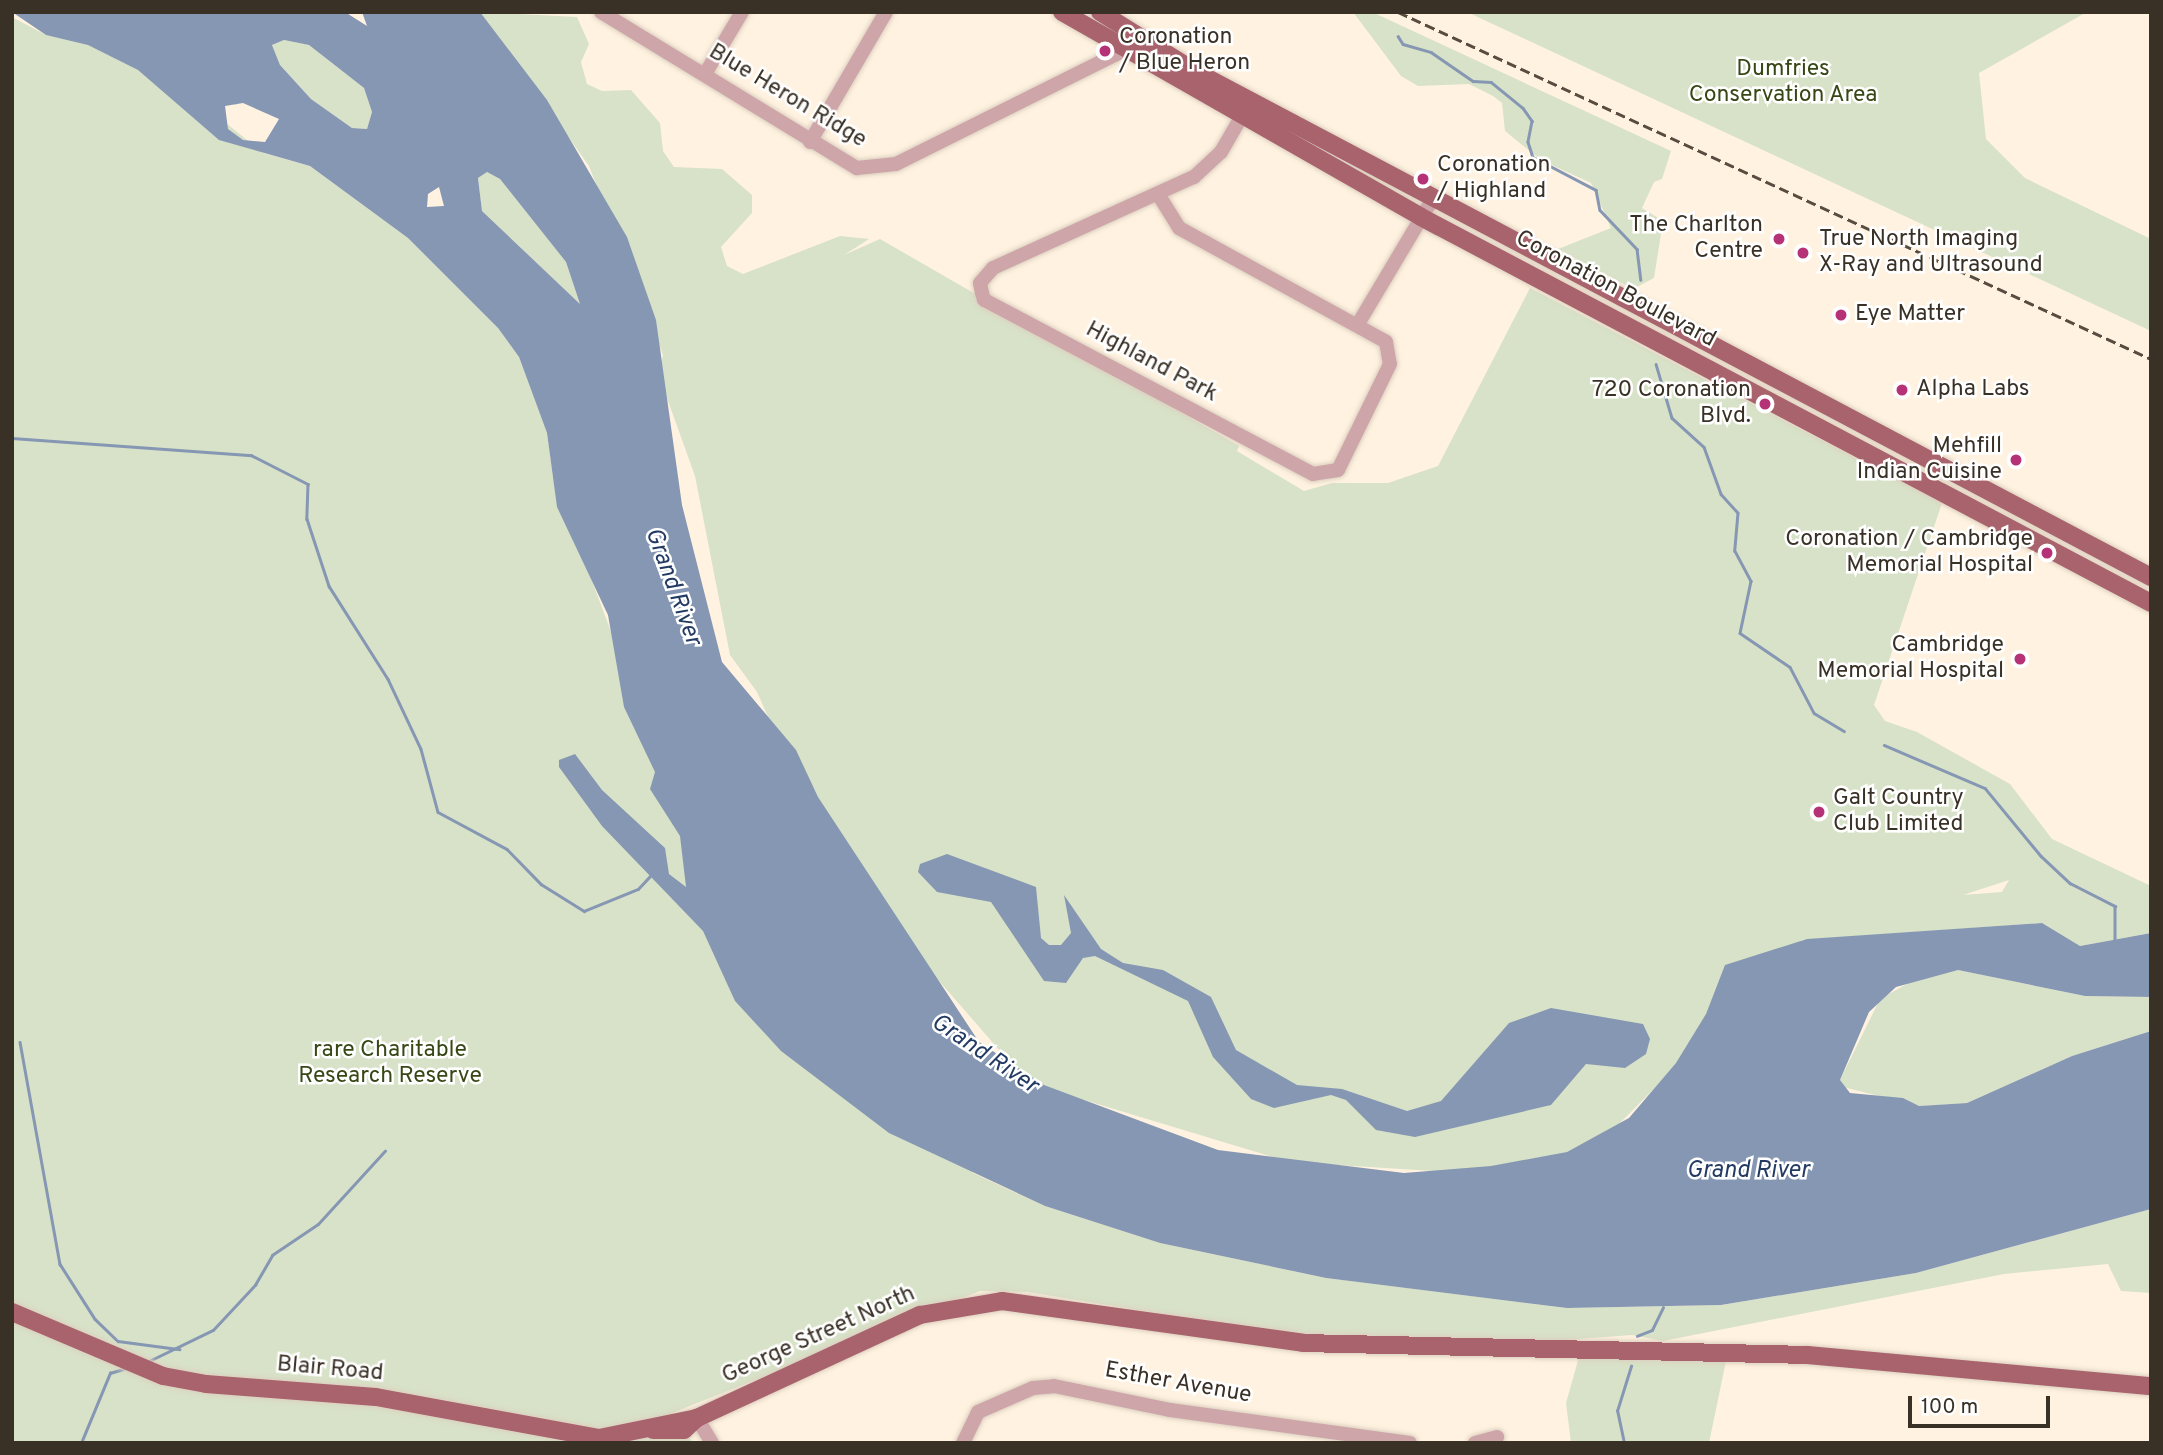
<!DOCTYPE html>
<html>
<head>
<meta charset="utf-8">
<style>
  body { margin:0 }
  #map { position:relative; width:2163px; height:1455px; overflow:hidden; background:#fff2e0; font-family:Overpass,sans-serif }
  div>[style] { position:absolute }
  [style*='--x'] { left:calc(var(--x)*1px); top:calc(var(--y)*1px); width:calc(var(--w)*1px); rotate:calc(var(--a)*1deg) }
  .green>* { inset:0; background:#d8e2c8 }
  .water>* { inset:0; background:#8697b3 }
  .stream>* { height:2.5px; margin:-1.25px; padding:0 1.25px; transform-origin:1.25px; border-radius:1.25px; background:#8697b3 }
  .roads { filter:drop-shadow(0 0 2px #dccfbf) drop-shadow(0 0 2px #dccfbf) }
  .minor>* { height:14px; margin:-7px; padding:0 7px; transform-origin:7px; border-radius:7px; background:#cea6aa }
  .major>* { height:18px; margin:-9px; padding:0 9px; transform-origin:9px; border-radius:9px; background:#a9636d }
  .rail>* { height:2.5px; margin-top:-1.25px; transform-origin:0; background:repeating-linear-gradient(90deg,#564c40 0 10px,transparent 0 15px) }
  .dots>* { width:19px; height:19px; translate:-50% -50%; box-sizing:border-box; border:4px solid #fff; border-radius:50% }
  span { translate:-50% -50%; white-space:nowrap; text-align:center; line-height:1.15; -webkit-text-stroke:5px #fff; paint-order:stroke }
  .poi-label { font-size:23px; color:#3a3126 }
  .left { translate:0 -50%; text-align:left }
  .right { translate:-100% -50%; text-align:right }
  .park-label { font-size:23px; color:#374715 }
  .street-label { font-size:23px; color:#3a3126 }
  .water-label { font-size:24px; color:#233b63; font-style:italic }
  .frame { position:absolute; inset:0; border:14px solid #3a3126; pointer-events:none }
  .scale { position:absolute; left:1908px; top:1396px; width:142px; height:32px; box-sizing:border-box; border:4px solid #3a3126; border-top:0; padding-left:9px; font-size:21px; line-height:24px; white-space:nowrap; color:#3a3126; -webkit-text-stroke:5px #fff; paint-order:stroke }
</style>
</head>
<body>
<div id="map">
  <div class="green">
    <i style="clip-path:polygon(evenodd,480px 12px,577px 17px,589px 44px,581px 62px,587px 84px,602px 91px,631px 90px,660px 123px,663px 151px,674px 167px,722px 169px,752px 195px,752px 213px,721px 247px,727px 266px,743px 274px,840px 236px,869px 239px,844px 255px,880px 239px,1239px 446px,1237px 451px,1304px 491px,1332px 483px,1388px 483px,1438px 466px,1530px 288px,1942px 503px,1874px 705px,1885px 721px,1917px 732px,2010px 784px,2052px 839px,2151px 886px,2151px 933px,2080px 946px,2041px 923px,1802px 940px,1616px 1127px,1567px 1152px,1481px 1174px,1289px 1162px,1028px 1083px,831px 857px,757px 692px,730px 655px,695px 476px,658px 373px,663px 355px,589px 166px,480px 12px,2009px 880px,2002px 892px,1963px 895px,2009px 880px)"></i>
    <i style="clip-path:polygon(1353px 12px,1372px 12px,1671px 151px,1662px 179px,1654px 182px,1642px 208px,1663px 221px,1654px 278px,1633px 289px,1558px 249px,1611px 228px,1591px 183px,1541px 160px,1505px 131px,1502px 103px,1493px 96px,1469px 84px,1418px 86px,1401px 76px)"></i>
    <i style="clip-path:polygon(1467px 12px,2087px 12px,1979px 73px,1986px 139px,2025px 178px,2151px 239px,2151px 331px)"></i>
    <i style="clip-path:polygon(12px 17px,46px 35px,133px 48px,263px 153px,310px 166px,408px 238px,498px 328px,519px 357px,547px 433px,553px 477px,613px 637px,973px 1173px,1045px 1206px,1160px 1243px,1326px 1278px,1567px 1308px,1721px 1305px,1916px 1273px,2151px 1209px,2151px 1293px,2121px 1291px,2108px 1264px,2004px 1274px,1663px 1341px,1632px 1335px,1553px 1341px,1282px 1333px,1027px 1292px,980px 1291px,672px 1413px,693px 1443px,12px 1443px)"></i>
    <i style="clip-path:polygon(284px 40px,309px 45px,364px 88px,372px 112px,367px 129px,352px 128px,311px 99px,280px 65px,272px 45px)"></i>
    <i style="clip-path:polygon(487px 172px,500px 179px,566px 262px,580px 304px,482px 211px,478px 178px)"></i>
    <i style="clip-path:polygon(1958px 970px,2085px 996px,2151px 997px,2151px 1031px,2072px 1056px,1967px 1103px,1919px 1106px,1843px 1087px,1840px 1080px,1880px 999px,1921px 976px)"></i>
    <i style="clip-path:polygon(1727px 1356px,1709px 1443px,1571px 1443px,1566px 1403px,1579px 1357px)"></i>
  </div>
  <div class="water">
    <i style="clip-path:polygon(evenodd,12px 12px,345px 12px,367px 26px,362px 12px,480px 12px,547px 100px,627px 237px,656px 320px,682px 505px,722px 662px,796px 750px,818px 797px,979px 1042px,1044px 1085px,1218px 1150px,1404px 1173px,1491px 1166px,1567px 1152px,1629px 1118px,1676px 1063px,1706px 1014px,1725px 965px,1807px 939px,2042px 923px,2080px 946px,2151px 933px,2151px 997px,2085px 996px,1958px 970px,1896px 987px,1869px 1012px,1840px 1080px,1850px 1093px,1903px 1098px,1919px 1106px,1967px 1103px,2072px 1056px,2151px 1031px,2151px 1209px,1916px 1273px,1721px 1305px,1567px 1308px,1326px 1278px,1160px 1243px,1045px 1206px,889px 1133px,781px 1051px,735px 1001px,703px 931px,602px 826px,559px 767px,559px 760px,575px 754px,602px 790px,665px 848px,669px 874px,686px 887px,680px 836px,650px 789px,655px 772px,624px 707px,608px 615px,557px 507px,547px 433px,519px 357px,498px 328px,408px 238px,310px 166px,219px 140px,138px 70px,88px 45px,46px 35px,12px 12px,284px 40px,309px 45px,364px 88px,372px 112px,367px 129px,352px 128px,311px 99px,280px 65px,272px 45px,284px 40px,12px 12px,243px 103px,279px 119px,265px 142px,243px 140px,228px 129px,225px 106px,243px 103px,12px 12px,487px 172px,500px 179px,566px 262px,580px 304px,482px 211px,478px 178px,487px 172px,12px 12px,439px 187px,444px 206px,427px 207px,428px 194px,439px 187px)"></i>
    <i style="clip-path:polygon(947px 854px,1036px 887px,1041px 938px,1049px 945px,1061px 945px,1071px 933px,1064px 895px,1101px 949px,1123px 963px,1163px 970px,1211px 997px,1236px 1050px,1297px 1085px,1342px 1089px,1407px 1111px,1441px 1101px,1509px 1023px,1551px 1008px,1643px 1024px,1650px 1039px,1646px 1054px,1625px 1068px,1586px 1064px,1551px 1105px,1415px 1137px,1376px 1130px,1346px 1100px,1331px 1095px,1274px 1108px,1251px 1099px,1213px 1057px,1188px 1001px,1095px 956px,1083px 958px,1066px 983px,1044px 981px,991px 902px,937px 892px,918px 872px,920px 864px)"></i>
  </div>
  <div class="stream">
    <i style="--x:1398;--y:36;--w:9;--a:58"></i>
    <i style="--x:1403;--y:44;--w:29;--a:16"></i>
    <i style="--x:1431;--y:52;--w:51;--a:34.6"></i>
    <i style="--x:1473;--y:81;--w:18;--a:3"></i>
    <i style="--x:1491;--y:82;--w:41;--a:39.1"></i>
    <i style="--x:1523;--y:108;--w:16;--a:55"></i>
    <i style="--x:1532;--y:121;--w:21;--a:101"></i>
    <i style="--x:1528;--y:142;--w:16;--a:72"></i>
    <i style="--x:1533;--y:157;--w:71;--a:27.6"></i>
    <i style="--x:1596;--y:190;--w:20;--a:79"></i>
    <i style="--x:1600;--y:210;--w:54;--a:46.5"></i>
    <i style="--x:1637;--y:249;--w:31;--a:83"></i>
    <i style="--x:1656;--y:364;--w:56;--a:73.5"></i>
    <i style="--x:1672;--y:418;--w:43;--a:42.2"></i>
    <i style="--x:1704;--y:447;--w:50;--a:70.1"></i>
    <i style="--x:1721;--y:494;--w:25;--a:48"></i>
    <i style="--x:1738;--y:513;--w:38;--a:95"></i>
    <i style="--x:1735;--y:551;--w:34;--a:62"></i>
    <i style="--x:1751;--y:581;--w:53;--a:101.9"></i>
    <i style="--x:1740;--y:633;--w:60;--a:34.2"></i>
    <i style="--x:1790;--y:667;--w:52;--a:62.4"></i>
    <i style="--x:1814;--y:713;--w:35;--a:31"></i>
    <i style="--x:12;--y:438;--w:240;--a:4.1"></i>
    <i style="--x:251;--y:455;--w:64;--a:27"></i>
    <i style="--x:308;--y:484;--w:35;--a:92"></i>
    <i style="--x:307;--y:519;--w:71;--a:71.8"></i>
    <i style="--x:329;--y:586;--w:110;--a:57.6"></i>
    <i style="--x:388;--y:679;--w:77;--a:64.8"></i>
    <i style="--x:421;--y:749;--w:65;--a:74.9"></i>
    <i style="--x:438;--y:812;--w:78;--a:28.2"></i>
    <i style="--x:507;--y:849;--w:49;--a:45.8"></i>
    <i style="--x:541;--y:884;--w:51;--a:32.1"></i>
    <i style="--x:584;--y:911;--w:58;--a:-22.2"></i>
    <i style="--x:638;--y:889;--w:18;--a:-47"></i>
    <i style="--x:1884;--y:745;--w:110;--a:23.1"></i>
    <i style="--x:1985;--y:788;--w:88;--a:50.5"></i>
    <i style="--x:2041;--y:856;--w:40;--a:43"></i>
    <i style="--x:2070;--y:883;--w:51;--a:27.1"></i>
    <i style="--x:2115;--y:906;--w:37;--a:90"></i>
    <i style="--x:20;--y:1042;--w:226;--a:79.8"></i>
    <i style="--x:60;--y:1264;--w:65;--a:57.5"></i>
    <i style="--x:95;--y:1319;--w:32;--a:44"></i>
    <i style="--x:118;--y:1341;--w:62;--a:7.5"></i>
    <i style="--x:1637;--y:1336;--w:16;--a:-22"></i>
    <i style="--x:1652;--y:1330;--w:25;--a:-64"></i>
    <i style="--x:147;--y:1362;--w:73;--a:-25.9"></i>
    <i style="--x:213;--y:1330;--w:62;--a:-47"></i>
    <i style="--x:255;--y:1285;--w:34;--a:-60"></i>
    <i style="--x:272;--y:1255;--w:55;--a:-34"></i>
    <i style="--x:318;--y:1224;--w:99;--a:-47.5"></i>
    <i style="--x:81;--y:1443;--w:76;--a:-67.5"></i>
    <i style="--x:110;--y:1373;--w:14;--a:-17"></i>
    <i style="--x:1624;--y:1443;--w:33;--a:-102"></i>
    <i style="--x:1617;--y:1411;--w:47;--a:-72.7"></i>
  </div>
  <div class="roads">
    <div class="minor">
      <i style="--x:601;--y:12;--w:300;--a:31.4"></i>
      <i style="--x:857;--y:168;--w:39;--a:-6"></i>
      <i style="--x:896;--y:164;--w:267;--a:-26.5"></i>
      <i style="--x:705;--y:74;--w:72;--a:-59.2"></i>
      <i style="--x:810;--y:142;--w:151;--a:-59.7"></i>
      <i style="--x:1158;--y:194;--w:40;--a:58"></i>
      <i style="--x:1179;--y:228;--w:236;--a:28.8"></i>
      <i style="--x:1386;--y:342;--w:22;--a:80"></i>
      <i style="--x:1390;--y:364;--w:118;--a:116.1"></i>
      <i style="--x:1338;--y:470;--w:25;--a:171"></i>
      <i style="--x:1313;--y:474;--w:372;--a:-152.1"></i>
      <i style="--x:984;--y:300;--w:7;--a:-106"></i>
      <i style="--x:982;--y:293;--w:10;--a:-101"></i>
      <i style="--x:980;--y:283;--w:20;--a:-49"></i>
      <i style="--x:993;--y:268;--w:221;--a:-24.4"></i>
      <i style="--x:1194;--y:177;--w:37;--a:-43"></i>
      <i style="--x:1221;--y:152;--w:52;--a:-60"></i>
      <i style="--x:1358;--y:324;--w:147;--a:-59.2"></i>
      <i style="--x:697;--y:1418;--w:29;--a:59"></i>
      <i style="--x:963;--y:1443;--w:34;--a:-64"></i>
      <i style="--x:978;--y:1412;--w:60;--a:-23.6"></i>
      <i style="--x:1033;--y:1388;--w:21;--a:-5"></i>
      <i style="--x:1054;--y:1386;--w:118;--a:11.7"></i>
      <i style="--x:1170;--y:1410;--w:242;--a:7.8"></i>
      <i style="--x:1475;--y:1443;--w:23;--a:-15"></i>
    </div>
    <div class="major">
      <i style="--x:1062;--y:12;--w:413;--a:29.7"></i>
      <i style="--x:1421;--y:217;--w:826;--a:27.87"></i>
      <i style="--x:1100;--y:12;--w:111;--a:32.1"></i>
      <i style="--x:1194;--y:71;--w:1083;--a:27.87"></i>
      <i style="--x:12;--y:1312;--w:164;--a:23"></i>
      <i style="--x:163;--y:1376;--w:44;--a:10.5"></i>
      <i style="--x:206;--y:1384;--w:170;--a:4.4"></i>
      <i style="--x:376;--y:1397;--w:227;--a:10.4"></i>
      <i style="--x:599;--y:1438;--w:100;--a:-11.5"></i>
      <i style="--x:653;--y:1430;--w:31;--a:0"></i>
      <i style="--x:684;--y:1430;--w:18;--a:-43"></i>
      <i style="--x:697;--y:1418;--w:246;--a:-24.8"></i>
      <i style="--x:920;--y:1315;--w:83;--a:-9.7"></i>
      <i style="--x:1002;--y:1301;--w:304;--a:7.9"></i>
      <i style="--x:1303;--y:1343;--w:505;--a:1.36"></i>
      <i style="--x:1808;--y:1355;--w:344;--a:5.2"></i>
    </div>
  </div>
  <div class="rail">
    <i style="--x:1398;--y:12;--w:829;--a:24.74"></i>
  </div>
  <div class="dots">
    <i style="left:1105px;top:51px;background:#b63277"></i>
    <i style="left:1423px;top:179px;background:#b63277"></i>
    <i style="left:1779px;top:239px;background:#b63277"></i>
    <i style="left:1803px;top:253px;background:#b63277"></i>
    <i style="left:1841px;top:315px;background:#b63277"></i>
    <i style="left:1902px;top:390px;background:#b63277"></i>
    <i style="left:1765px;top:404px;background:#b63277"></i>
    <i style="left:2016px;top:460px;background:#b63277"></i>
    <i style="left:2047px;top:553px;background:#b63277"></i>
    <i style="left:2020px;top:659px;background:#b63277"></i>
    <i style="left:1819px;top:812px;background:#b63277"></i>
  </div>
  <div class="poi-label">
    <span class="left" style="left:1119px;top:51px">Coronation<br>/ Blue Heron</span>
    <span class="left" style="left:1437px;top:179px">Coronation<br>/ Highland</span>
    <span class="right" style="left:1763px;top:239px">The Charlton<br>Centre</span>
    <span class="left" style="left:1819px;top:253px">True North Imaging<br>X-Ray and Ultrasound</span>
    <span class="left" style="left:1855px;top:315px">Eye Matter</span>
    <span class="left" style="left:1916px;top:390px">Alpha Labs</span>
    <span class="right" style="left:1751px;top:404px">720 Coronation<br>Blvd.</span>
    <span class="right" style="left:2002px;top:460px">Mehfill<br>Indian Cuisine</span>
    <span class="right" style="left:2033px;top:553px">Coronation / Cambridge<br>Memorial Hospital</span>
    <span class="right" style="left:2004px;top:659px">Cambridge<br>Memorial Hospital</span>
    <span class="left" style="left:1833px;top:812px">Galt Country<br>Club Limited</span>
  </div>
  <div class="park-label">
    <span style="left:1783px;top:83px">Dumfries<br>Conservation Area</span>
    <span style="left:390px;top:1064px">rare Charitable<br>Research Reserve</span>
  </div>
  <div class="street-label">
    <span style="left:787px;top:97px;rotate:31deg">Blue Heron Ridge</span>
    <span style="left:1615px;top:290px;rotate:28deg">Coronation Boulevard</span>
    <span style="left:1151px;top:363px;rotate:28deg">Highland Park</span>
    <span style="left:819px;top:1336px;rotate:-24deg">George Street North</span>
    <span style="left:330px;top:1370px;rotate:5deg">Blair Road</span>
    <span style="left:1178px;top:1384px;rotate:10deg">Esther Avenue</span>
  </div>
  <div class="water-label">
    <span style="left:672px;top:587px;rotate:70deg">Grand River</span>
    <span style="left:984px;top:1055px;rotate:34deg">Grand River</span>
    <span style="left:1748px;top:1172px">Grand River</span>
  </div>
  <div class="frame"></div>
  <div class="scale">100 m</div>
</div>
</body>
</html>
